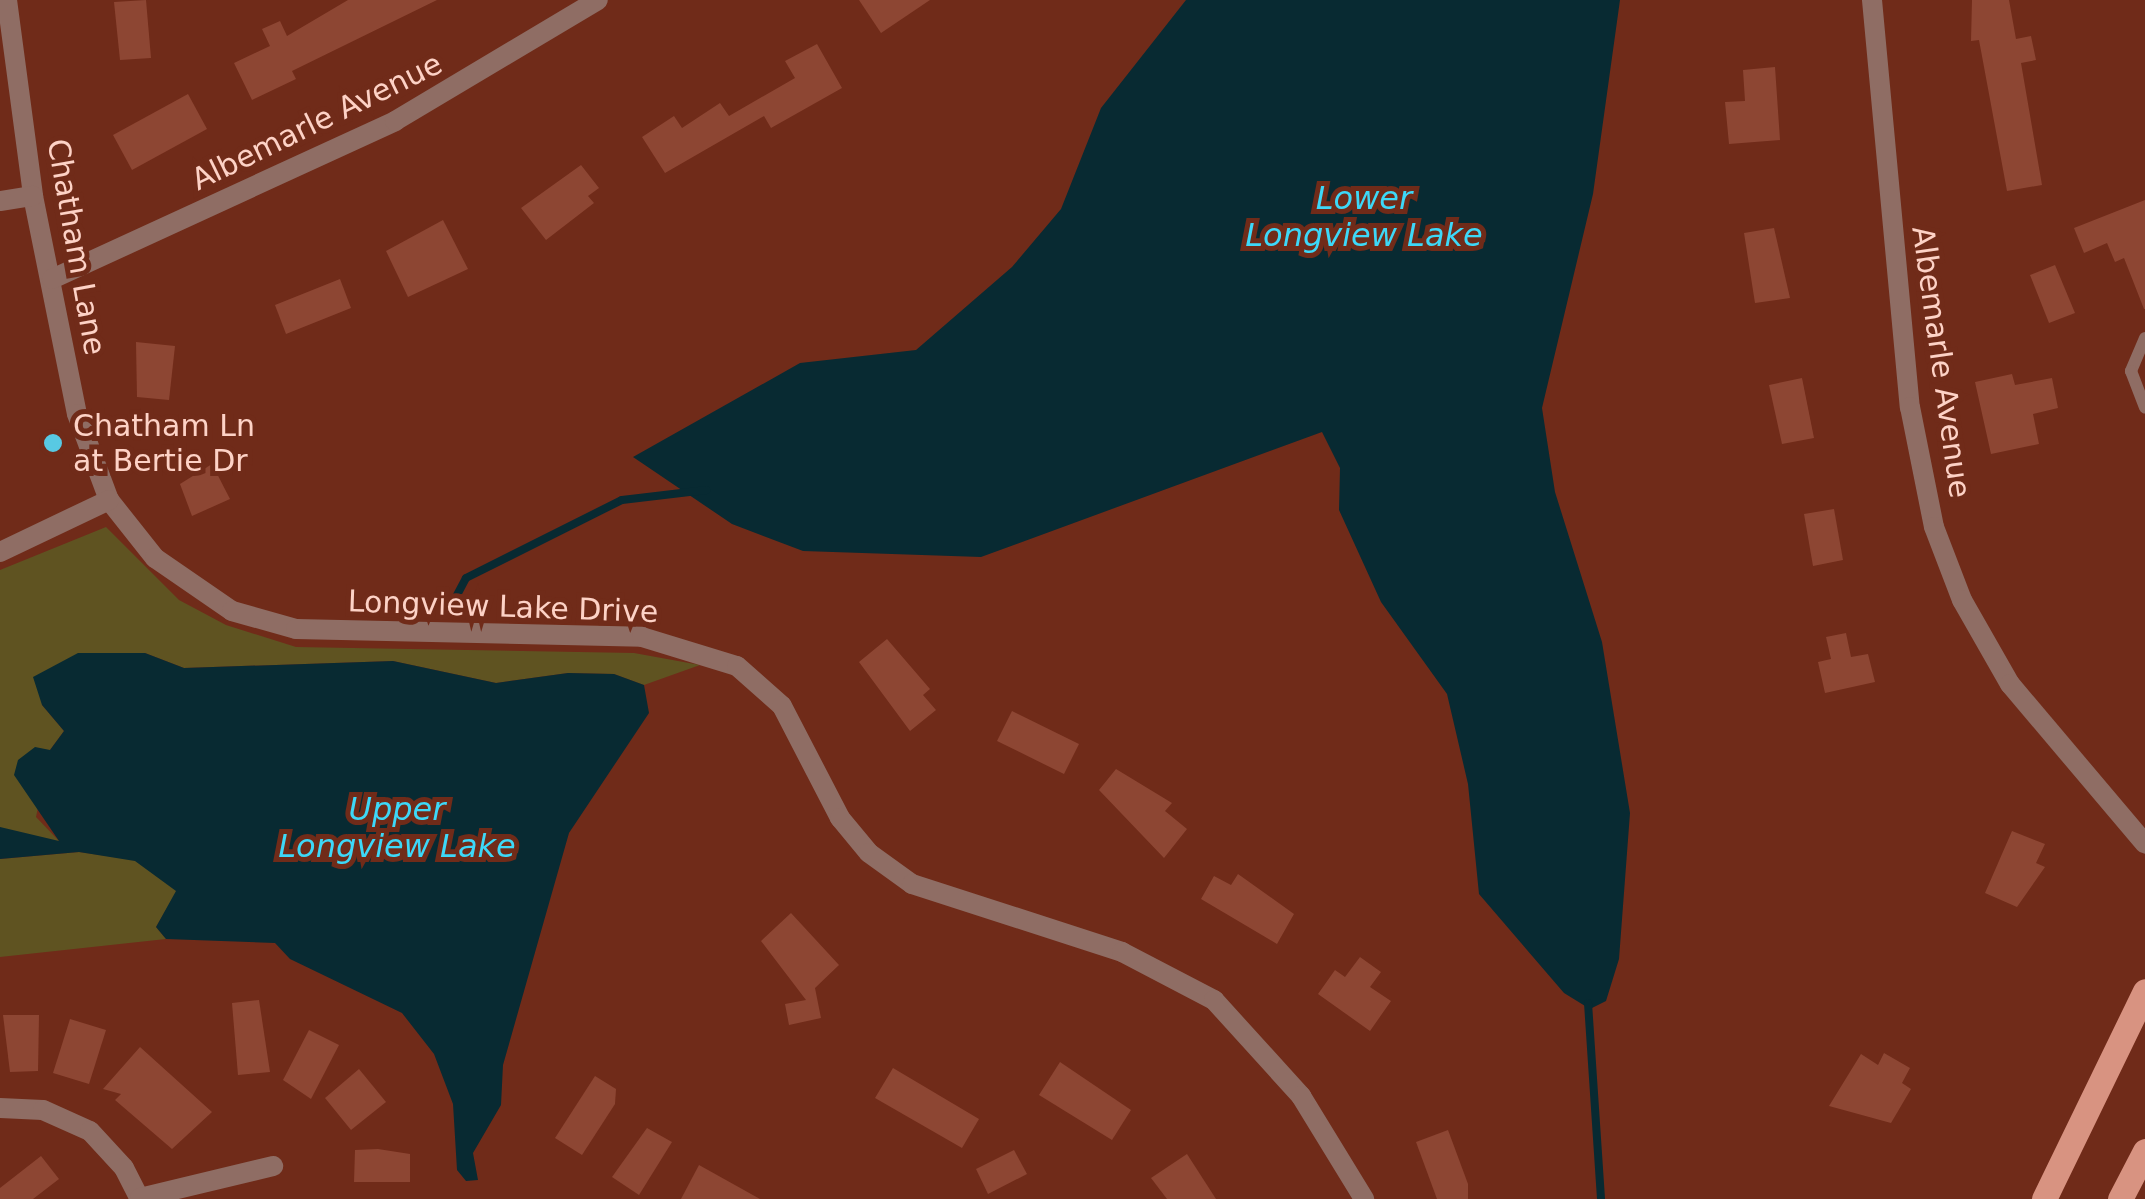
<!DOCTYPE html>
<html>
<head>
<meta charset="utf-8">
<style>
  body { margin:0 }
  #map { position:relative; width:2145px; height:1199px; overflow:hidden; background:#702b19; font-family:"DejaVu Sans",sans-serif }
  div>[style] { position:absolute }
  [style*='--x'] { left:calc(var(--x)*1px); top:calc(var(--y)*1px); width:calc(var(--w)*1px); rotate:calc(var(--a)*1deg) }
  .green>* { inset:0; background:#5f5321 }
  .water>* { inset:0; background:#082a32 }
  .stream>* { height:8px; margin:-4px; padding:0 4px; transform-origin:4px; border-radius:4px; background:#082a32 }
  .building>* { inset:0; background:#8d4633 }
  .service>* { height:12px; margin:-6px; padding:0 6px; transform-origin:6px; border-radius:6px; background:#8f6d64 }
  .minor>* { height:20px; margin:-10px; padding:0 10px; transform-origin:10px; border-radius:10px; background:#8f6d64 }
  .primary>* { height:25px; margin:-12.5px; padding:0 12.5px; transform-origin:12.5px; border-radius:12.5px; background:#d89381 }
  .dots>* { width:28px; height:28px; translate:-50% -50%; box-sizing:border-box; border:5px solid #702b19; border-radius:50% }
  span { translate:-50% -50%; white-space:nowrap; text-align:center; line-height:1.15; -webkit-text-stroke:10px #702b19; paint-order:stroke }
  .street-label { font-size:30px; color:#fdd2c6 }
  .poi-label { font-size:30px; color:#fdd2c6 }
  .left { translate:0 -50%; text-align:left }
  .water-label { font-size:32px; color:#3dd8f8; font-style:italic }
</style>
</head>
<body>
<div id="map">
  <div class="green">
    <i style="clip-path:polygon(106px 527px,179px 600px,226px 625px,296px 647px,634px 653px,700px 665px,644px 685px,614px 674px,568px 673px,496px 683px,393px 661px,184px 668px,145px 653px,42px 705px,64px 731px,50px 750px,36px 817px,60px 842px,13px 835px,0 827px,0 570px)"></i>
    <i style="clip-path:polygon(79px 852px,135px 860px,165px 877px,177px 891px,156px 927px,166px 939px,0 957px,0 859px)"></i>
  </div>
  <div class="water">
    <i style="clip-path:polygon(1186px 0,1620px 0,1593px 194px,1542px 408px,1555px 492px,1602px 642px,1630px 813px,1619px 959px,1606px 1001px,1590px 1009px,1564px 993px,1479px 894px,1468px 784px,1447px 694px,1381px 602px,1339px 510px,1340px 468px,1322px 432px,981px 557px,803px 551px,732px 524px,633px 457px,800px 363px,916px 350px,1012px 267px,1061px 209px,1101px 108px)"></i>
    <i style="clip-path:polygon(78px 653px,145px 653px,184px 668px,393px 661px,496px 683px,568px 673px,614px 674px,644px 685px,649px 713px,569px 833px,503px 1065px,501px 1105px,473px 1153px,478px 1180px,466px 1181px,457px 1170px,453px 1104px,434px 1054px,402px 1013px,290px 959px,275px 943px,166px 939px,156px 927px,176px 891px,135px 861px,79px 852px,0 859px,0 827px,59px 841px,14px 775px,18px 760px,35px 747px,50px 750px,64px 731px,42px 705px,33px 677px)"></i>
  </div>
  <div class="stream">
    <i style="--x:448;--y:612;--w:38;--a:-62"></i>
    <i style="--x:466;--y:578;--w:174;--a:-26.6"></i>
    <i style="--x:622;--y:500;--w:85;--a:-6.8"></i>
    <i style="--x:1588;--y:1003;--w:196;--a:86.2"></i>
  </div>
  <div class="building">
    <i style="clip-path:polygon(146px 0,151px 58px,120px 60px,114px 2px)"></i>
    <i style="clip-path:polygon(348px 0,437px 0,292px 71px,296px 79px,252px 100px,234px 63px,270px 46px,262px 29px,280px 21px,287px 36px)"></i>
    <i style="clip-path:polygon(859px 0,930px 0,881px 33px)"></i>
    <i style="clip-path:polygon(1972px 0,2009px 0,2016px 39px,2031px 36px,2036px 60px,2021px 63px,2042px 185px,2007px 191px,1979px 40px,1971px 41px)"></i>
    <i style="clip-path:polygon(817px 44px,842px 88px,771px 128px,764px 116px,665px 173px,642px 137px,674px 116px,682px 128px,720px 103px,729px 116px,795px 78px,785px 61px)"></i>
    <i style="clip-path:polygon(1775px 67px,1780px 140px,1729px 144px,1725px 102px,1745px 101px,1743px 70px)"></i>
    <i style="clip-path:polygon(188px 94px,207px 129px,132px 170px,113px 135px)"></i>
    <i style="clip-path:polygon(581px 165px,599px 188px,588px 196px,594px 203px,546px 240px,521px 208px)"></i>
    <i style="clip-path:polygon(2145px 200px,2145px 309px,2144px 309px,2124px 258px,2115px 262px,2107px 243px,2084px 253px,2074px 228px)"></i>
    <i style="clip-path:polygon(443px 220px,468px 269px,408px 297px,386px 251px)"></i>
    <i style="clip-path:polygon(1774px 228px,1790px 298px,1755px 303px,1744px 233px)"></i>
    <i style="clip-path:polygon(2055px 265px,2075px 313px,2049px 323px,2030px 275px)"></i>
    <i style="clip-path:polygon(340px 279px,351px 308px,286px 334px,275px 305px)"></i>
    <i style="clip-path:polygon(136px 342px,175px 346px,169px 400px,137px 397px)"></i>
    <i style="clip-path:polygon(2012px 374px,2015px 385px,2052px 378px,2058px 408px,2033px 414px,2039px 444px,1991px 454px,1975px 382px)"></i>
    <i style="clip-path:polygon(1802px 378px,1814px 438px,1782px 444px,1769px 385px)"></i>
    <i style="clip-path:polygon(212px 464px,230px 499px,192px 516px,180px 484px)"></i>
    <i style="clip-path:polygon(1834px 509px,1843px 560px,1813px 566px,1804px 514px)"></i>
    <i style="clip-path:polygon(1846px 633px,1851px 657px,1868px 654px,1875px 682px,1825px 693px,1818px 662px,1831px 659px,1826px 637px)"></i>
    <i style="clip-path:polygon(887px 639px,930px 689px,923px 695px,936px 710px,910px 731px,859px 662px)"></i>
    <i style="clip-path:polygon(1012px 711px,1079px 744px,1064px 774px,997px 741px)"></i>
    <i style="clip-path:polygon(1116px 769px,1172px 803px,1165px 811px,1187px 829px,1164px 858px,1099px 790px)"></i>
    <i style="clip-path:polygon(2012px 831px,2045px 844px,2036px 863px,2045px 867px,2017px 907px,1985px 893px)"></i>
    <i style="clip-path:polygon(1238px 874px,1294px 914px,1277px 944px,1201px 899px,1214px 876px,1231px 885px)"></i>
    <i style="clip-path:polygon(791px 913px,839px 965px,815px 988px,821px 1018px,789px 1025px,785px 1004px,806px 1000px,761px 941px)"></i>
    <i style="clip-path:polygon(1360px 957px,1381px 972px,1370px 987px,1391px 1001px,1370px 1031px,1318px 994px,1335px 970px,1345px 977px)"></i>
    <i style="clip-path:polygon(259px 1000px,270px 1072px,238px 1075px,232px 1003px)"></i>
    <i style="clip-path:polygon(3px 1015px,39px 1015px,38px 1071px,10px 1072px)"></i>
    <i style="clip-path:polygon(70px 1019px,106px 1030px,89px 1084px,53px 1073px)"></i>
    <i style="clip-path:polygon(309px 1030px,339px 1045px,311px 1099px,283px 1080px)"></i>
    <i style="clip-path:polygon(140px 1047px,212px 1112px,172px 1149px,115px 1100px,121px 1094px,103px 1089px)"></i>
    <i style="clip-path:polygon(1884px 1053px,1910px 1068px,1902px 1083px,1911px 1089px,1891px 1123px,1829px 1106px,1861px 1054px,1878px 1065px)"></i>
    <i style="clip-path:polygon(1060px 1062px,1131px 1110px,1112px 1140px,1039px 1095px)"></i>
    <i style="clip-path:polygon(893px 1068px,979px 1119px,962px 1148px,875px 1098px)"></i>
    <i style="clip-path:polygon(359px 1069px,386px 1102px,351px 1130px,325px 1098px)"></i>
    <i style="clip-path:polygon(595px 1076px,616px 1089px,615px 1104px,582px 1155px,555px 1138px)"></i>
    <i style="clip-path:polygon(647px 1128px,672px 1142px,639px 1195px,612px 1177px)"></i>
    <i style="clip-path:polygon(1448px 1130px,1468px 1184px,1468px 1199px,1437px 1199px,1416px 1142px)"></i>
    <i style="clip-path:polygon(378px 1149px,410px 1154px,410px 1182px,354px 1182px,355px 1150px)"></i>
    <i style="clip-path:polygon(1014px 1150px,1027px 1174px,988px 1194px,976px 1169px)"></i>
    <i style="clip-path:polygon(1187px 1154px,1216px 1199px,1167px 1199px,1151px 1178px)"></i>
    <i style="clip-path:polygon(41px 1156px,59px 1179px,33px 1199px,0 1199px,0 1188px)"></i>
    <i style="clip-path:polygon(699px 1165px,760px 1199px,681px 1199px)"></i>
  </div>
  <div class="service">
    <i style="--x:2145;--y:338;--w:36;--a:113"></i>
    <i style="--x:2131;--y:371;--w:39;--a:69"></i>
  </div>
  <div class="minor">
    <i style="--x:7;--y:0;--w:198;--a:82.4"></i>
    <i style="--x:33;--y:196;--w:222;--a:78.6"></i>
    <i style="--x:77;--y:414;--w:92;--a:69.6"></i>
    <i style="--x:109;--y:500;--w:74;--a:51.6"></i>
    <i style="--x:155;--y:558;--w:93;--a:34.5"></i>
    <i style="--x:232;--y:611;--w:66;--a:15.7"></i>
    <i style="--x:296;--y:629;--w:346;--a:1.3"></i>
    <i style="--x:642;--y:637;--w:99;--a:17"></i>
    <i style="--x:737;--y:666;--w:60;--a:41.6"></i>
    <i style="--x:782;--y:706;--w:126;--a:62.6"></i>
    <i style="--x:840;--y:818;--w:45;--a:50.4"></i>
    <i style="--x:869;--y:853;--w:53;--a:35.8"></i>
    <i style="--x:912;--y:884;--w:221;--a:17.9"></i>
    <i style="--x:1122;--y:952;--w:104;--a:27.6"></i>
    <i style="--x:1214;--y:1000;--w:130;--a:47.8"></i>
    <i style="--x:1301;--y:1096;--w:121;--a:58.5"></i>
    <i style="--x:1872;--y:0;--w:409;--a:84.7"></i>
    <i style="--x:1910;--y:407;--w:122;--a:78.7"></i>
    <i style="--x:1934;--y:527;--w:78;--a:69"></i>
    <i style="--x:1962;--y:600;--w:97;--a:60.3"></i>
    <i style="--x:2010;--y:684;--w:209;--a:49.8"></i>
    <i style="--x:0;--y:201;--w:33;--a:-9"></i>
    <i style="--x:52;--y:279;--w:378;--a:-24.7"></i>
    <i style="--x:395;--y:121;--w:236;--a:-30.8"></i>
    <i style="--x:0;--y:552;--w:121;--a:-25.5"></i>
    <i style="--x:0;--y:1108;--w:43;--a:2.7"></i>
    <i style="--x:43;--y:1110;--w:51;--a:24.1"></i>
    <i style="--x:90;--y:1131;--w:50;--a:47.4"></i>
    <i style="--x:124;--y:1168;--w:35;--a:63"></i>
    <i style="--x:140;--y:1198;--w:137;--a:-13.5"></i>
  </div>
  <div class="primary">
    <i style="--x:2044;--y:1199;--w:231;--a:-64.1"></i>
    <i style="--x:2120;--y:1199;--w:54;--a:-62.5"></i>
  </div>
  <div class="dots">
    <i style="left:53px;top:443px;background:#58c9e3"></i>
  </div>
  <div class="street-label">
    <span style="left:317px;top:122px;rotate:-26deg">Albemarle Avenue</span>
    <span style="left:76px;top:247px;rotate:80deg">Chatham Lane</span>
    <span style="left:1941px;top:362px;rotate:82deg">Albemarle Avenue</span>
    <span style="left:503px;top:607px;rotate:2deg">Longview Lake Drive</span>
  </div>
  <div class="poi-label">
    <span class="left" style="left:73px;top:443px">Chatham Ln<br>at Bertie Dr</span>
  </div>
  <div class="water-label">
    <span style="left:1364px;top:217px">Lower<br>Longview Lake</span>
    <span style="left:397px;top:828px">Upper<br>Longview Lake</span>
  </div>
</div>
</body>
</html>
